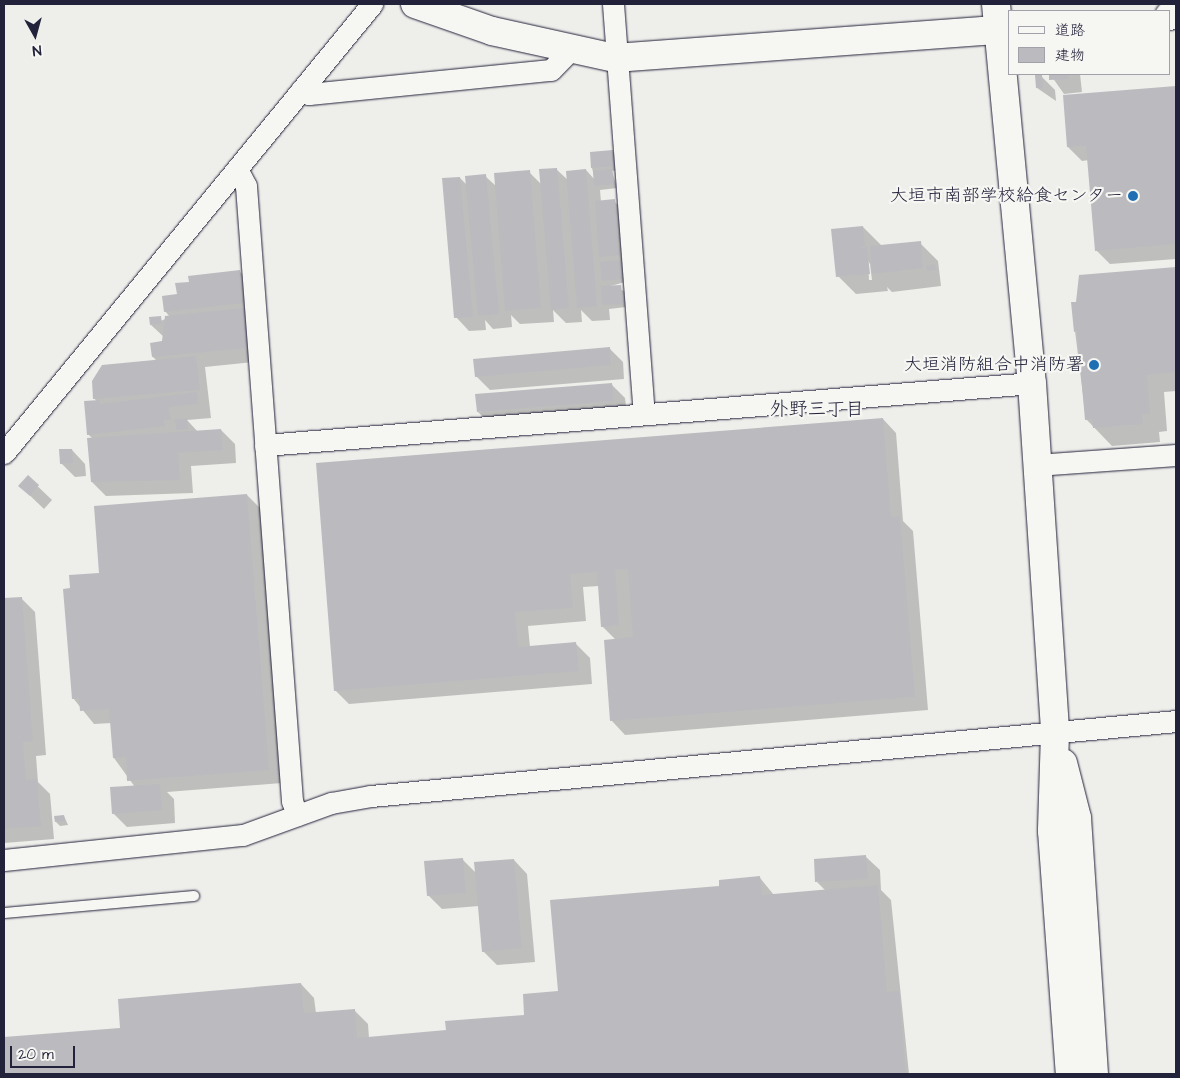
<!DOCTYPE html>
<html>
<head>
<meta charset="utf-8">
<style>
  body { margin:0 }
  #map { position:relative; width:1180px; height:1078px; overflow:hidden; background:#eeeeeb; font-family:"Architects Daughter","Klee One",sans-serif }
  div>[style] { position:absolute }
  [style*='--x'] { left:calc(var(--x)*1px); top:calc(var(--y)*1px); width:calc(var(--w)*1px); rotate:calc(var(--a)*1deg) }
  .shadow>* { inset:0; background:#0003 }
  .building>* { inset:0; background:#bbbbbf }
  .roads { filter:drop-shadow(0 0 1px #22223b) drop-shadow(0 0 1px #22223b) }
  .lane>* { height:10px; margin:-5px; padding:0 5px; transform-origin:5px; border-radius:5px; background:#f6f6f2 }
  .street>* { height:21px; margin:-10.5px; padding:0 10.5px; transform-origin:10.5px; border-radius:10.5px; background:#f6f6f2 }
  .secondary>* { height:28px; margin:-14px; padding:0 14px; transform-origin:14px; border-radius:14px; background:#f6f6f2 }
  .dots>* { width:14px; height:14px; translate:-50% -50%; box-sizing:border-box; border:2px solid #f6f6f2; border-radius:50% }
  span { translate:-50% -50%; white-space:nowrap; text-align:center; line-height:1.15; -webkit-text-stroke:4.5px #f6f6f2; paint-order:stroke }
  .poi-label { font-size:18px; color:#22223b }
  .right { translate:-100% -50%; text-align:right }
  .neighbourhood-label { font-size:19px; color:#22223b }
  .frame { position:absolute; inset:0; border:5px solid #22223b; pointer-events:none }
  .legend { position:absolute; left:1008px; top:10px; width:162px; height:65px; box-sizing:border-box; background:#f6f6f2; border:1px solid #a1a1a9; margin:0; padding:6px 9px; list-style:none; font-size:15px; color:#22223b }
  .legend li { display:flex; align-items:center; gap:10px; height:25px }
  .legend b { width:25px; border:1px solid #a1a1a9 }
  .north { position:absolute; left:10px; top:10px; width:50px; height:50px; -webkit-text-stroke:4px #f6f6f2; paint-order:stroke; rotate:173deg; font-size:14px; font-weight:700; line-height:20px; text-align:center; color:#22223b }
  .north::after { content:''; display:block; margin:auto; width:18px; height:22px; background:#22223b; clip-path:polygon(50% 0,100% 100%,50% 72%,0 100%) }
  .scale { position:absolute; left:10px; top:1046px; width:65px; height:22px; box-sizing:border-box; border:2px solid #22223b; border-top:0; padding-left:6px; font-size:15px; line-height:18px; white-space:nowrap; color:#22223b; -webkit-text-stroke:4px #f6f6f2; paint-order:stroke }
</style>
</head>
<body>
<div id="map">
  <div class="shadow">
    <i style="clip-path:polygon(1050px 74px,1080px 74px,1082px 92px,1064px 94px)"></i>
    <i style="clip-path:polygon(1041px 76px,1055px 90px,1056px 101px,1037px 88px)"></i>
    <i style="clip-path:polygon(1176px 87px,1176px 259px,1110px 264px,1096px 250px,1089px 160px,1082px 161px,1068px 147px,1064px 96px)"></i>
    <i style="clip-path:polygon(612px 151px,617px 155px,618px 170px,612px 171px,617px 188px,600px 190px,601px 202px,614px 201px,623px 210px,625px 282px,607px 287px,625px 291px,626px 307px,609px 309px,610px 320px,592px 321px,581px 310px,582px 322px,566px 323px,553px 310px,554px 322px,520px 324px,511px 315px,512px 327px,493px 329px,485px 320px,486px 330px,469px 331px,456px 317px,460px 178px,467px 185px,485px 176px,496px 186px,529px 172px,541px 184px,556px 169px,569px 181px,586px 170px,595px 180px,592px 168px)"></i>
    <i style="clip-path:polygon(evenodd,863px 227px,882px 246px,920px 243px,938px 261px,941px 286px,892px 292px,887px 287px,888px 291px,856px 294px,838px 276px,863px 227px,868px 261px,870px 264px,872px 280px,869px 280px,868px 261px)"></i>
    <i style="clip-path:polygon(1176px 268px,1176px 391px,1164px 392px,1167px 431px,1159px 432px,1160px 442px,1112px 446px,1086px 419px,1075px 331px,1080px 276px)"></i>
    <i style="clip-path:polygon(240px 272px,254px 285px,262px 361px,205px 367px,211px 418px,187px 420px,198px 432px,221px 430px,235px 444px,236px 463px,191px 466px,193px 493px,106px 496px,92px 482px,93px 439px,88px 434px,97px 402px,94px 398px,157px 361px,153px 357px,164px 337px,151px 325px,170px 317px,165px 311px,190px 283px)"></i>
    <i style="clip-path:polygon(609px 348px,623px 362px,624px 379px,490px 390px,476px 376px)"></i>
    <i style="clip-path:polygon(611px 384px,625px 398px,627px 414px,492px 426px,478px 412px)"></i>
    <i style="clip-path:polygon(883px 419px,896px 433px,903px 521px,913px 531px,928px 710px,625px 735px,612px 721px,605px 641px,616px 640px,602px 626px,599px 586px,583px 587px,586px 621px,528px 626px,530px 647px,576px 644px,590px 658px,592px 684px,349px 704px,335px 690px)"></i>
    <i style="clip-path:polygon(72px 450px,85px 464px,86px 476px,75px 477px,61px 463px)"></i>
    <i style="clip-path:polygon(28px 477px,52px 500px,44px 509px,20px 486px)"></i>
    <i style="clip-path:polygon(247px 495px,261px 509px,282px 783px,167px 792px,174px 799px,175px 823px,127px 827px,113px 813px,135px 787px,114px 758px,112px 723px,94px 724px,73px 698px,72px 589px)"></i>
    <i style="clip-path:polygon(21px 598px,35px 612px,46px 755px,36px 756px,38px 782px,50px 794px,54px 839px,4px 843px,4px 600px)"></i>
    <i style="clip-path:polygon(64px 816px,68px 825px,60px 826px,56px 822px)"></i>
    <i style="clip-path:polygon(866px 857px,880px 870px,881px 890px,891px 900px,909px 1074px,4px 1074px,4px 1039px,121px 1029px,301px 984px,314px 998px,316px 1013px,354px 1010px,368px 1024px,369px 1038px,448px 1031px,526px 1016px,721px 887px,760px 878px,774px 895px,826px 891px,817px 882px)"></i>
    <i style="clip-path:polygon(463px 860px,476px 873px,514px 860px,527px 874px,535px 962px,497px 965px,483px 951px,479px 906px,442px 909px,428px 895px)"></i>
  </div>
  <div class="building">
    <i style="clip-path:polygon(1049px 74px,1068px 74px,1069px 79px,1049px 80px)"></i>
    <i style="clip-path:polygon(1035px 75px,1042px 75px,1043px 88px,1036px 88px)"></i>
    <i style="clip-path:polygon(1176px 86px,1176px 244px,1095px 251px,1086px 146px,1067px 147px,1063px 95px)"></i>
    <i style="clip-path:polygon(613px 150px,614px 166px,591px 168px,590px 152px)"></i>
    <i style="clip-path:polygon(557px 168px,569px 308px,551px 310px,539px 169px)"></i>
    <i style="clip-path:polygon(586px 169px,597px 306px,577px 308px,566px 171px)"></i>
    <i style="clip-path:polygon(612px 169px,614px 184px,594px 186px,593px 171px)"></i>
    <i style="clip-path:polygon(530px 170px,541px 308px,505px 311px,494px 173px)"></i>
    <i style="clip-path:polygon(486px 174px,499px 314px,478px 316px,465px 176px)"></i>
    <i style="clip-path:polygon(460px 177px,473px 317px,454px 318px,442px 178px)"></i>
    <i style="clip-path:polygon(615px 199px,619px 255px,599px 257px,595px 201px)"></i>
    <i style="clip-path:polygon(863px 226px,865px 246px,853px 249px,867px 247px,870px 274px,836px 277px,831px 229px)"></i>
    <i style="clip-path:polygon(921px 241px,923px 268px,872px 274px,870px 246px)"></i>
    <i style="clip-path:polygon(619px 260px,621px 279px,602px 281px,600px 262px)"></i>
    <i style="clip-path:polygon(935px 264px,936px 270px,927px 271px,926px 266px)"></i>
    <i style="clip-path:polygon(1176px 267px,1176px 372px,1147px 375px,1150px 414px,1142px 414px,1143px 424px,1093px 428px,1092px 419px,1085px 420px,1077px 331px,1074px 332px,1071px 302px,1076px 302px,1079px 275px)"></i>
    <i style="clip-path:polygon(240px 270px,244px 303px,164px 312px,162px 296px,177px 294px,175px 283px,189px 282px,188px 276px)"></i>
    <i style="clip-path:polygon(621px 285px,623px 304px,602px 305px,601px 286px)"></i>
    <i style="clip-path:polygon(245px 308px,248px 348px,152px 357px,150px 343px,162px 341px,165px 316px)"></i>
    <i style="clip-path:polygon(161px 316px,162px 324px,150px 325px,149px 317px)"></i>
    <i style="clip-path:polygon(610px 347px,611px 365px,475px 377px,473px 359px)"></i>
    <i style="clip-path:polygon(196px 356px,200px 390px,93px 399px,92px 381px,102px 365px)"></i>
    <i style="clip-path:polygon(612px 383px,614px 401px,477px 412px,475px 394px)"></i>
    <i style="clip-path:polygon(197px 392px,198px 404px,169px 407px,171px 420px,164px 420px,165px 426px,87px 435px,84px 401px,100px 400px,100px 404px)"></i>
    <i style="clip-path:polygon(187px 418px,188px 429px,176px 430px,175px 419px)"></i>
    <i style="clip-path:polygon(883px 418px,891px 517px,900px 516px,915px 697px,610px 721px,604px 640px,633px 637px,628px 569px,615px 570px,619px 625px,601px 627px,597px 572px,570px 574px,573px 608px,515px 612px,518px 647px,576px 642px,579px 671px,334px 691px,316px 463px)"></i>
    <i style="clip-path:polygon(221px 429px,223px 450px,178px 453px,180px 480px,91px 482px,87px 438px)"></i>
    <i style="clip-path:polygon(59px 449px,72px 449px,73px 463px,60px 464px)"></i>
    <i style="clip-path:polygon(28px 475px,39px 485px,30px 496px,18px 486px)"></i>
    <i style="clip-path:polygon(247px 494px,269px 770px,127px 781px,126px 757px,113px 758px,109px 709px,80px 711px,79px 698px,72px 699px,63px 589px,70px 588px,69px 575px,99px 573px,94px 506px)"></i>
    <i style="clip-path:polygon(22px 597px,33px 741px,23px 742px,26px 780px,37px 779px,41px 826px,4px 829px,4px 598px)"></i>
    <i style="clip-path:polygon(160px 784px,162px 810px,112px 814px,110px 787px)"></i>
    <i style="clip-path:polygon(64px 815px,65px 821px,55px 822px,54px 816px)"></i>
    <i style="clip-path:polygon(866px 855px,868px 879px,815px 882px,814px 859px)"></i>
    <i style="clip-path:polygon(463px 858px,466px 893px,427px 896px,424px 861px)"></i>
    <i style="clip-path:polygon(514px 859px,522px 948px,482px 952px,474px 862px)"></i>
    <i style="clip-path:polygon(760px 876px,762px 895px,878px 885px,887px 992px,899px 991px,906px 1074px,4px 1074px,4px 1037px,120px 1028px,118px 999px,301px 983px,304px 1013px,355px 1009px,357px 1038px,446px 1030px,445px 1021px,524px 1015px,523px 994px,558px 991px,550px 900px,719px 886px,719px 880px)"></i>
  </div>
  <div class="roads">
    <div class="lane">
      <i style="--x:4;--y:913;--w:191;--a:-5.1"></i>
    </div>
    <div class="street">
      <i style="--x:613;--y:4;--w:411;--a:85.7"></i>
      <i style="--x:301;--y:90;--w:9;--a:27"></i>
      <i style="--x:309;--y:94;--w:243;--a:-5.7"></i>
      <i style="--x:551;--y:70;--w:28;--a:-46"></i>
      <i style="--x:237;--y:169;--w:19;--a:62"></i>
      <i style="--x:246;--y:186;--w:617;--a:85.72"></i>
      <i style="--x:292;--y:801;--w:15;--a:70"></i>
      <i style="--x:265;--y:445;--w:770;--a:-4.62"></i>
      <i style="--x:4;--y:453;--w:581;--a:-50.66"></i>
      <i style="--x:1036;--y:465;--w:140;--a:-4.1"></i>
      <i style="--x:4;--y:860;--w:240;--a:-6"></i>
      <i style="--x:243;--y:835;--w:94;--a:-20"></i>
      <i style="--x:331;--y:803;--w:41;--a:-9.9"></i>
      <i style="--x:371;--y:796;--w:808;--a:-5.32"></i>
    </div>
    <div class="secondary">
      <i style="--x:415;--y:4;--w:82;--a:19.3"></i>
      <i style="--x:492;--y:31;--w:126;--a:12.4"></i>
      <i style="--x:615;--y:58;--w:395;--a:-4.2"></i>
      <i style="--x:996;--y:4;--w:381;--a:84.6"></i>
      <i style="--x:1032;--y:383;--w:351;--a:86.2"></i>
      <i style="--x:1055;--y:733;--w:98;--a:91.8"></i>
      <i style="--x:1052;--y:831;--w:244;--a:85.8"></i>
      <i style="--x:1169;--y:16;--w:7;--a:-8"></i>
      <i style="--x:1063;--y:763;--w:57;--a:75.7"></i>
      <i style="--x:1077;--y:818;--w:257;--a:86.2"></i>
    </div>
  </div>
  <div class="dots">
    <i style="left:1133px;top:196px;background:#1f6fb2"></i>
    <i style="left:1094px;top:365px;background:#1f6fb2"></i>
  </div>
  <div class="poi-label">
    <span class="right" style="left:1123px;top:196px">大垣市南部学校給食センター</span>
    <span class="right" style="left:1084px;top:365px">大垣消防組合中消防署</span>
  </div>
  <div class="neighbourhood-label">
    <span style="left:817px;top:410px">外野三丁目</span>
  </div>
  <div class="frame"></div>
  <ul class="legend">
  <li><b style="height:6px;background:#f6f6f2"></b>道路</li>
  <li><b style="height:14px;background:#bbbbbf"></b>建物</li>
  </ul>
  <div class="north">N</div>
  <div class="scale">20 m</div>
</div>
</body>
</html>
